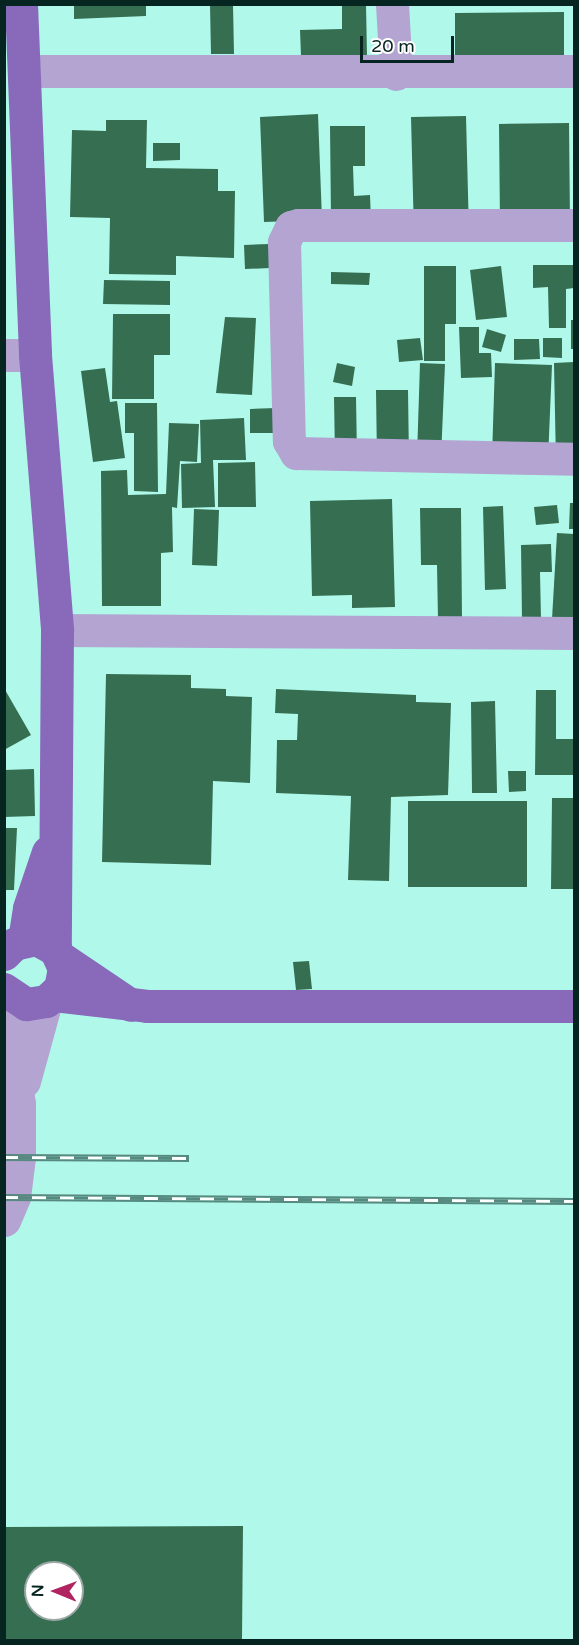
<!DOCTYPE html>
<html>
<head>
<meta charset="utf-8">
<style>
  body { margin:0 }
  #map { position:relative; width:579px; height:1645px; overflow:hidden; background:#b0f9ea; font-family:"Varela Round",sans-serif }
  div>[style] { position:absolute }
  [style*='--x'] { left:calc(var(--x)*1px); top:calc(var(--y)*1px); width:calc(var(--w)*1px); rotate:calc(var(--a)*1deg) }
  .building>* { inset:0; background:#366e52 }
  .minor>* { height:33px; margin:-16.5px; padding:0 16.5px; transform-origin:16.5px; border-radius:16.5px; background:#b3a4d1 }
  .major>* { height:33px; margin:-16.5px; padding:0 16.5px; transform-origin:16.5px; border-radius:16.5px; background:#8869ba }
  .rail>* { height:7px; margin-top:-3.5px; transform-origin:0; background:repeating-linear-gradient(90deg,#fff 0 14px,#56897f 0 28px); box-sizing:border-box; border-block:2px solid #56897f }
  span { translate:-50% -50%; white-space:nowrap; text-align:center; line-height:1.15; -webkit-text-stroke:6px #fff; paint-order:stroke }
  .frame { position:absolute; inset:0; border:6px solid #062520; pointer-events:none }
  .north { position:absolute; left:24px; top:1561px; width:60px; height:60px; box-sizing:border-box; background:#fff; border:2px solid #9ba8a6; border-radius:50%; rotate:271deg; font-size:16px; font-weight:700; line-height:24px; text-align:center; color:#062520 }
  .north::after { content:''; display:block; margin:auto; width:21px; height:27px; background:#b02461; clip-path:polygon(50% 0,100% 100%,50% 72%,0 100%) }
  .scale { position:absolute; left:360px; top:36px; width:94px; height:27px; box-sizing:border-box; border:3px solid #062520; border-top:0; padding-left:8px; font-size:18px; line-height:21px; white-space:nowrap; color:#062520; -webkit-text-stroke:4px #fff; paint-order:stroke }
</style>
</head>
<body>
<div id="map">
  <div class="building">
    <i style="clip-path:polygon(74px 4px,146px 4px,146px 16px,74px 19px)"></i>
    <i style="clip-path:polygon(342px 4px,366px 4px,367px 56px,301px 56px,300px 30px,342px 29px)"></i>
    <i style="clip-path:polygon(210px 5px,233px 5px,234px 54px,211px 54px)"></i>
    <i style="clip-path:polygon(564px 12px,564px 58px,455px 60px,455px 13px)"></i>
    <i style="clip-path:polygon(318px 114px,322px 220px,264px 222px,260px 117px)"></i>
    <i style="clip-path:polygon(466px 116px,469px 233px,414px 234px,411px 117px)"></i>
    <i style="clip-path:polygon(106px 120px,147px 120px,146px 168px,218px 169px,218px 191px,235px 191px,234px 258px,176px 256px,176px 275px,109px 274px,110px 218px,70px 217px,72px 130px,106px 131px)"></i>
    <i style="clip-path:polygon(569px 123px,570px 223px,500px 224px,499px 124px)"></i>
    <i style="clip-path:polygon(330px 126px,365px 126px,365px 166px,353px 166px,354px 196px,370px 195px,371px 220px,331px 220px)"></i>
    <i style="clip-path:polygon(153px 143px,180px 143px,180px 160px,153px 161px)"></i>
    <i style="clip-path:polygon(269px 244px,270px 268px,245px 269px,244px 245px)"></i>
    <i style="clip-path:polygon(533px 265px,574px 265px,574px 288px,566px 289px,566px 328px,549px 328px,548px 287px,533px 288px)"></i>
    <i style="clip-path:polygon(424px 266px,456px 266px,456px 324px,445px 324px,445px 361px,424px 361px)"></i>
    <i style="clip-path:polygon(501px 266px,507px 317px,476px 320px,470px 270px)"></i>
    <i style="clip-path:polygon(331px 272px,370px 273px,369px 285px,331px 284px)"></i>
    <i style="clip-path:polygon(104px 280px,170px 281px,170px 305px,103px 304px)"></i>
    <i style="clip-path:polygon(113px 314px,170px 314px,170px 355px,154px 355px,154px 399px,112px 399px)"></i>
    <i style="clip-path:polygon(225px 317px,256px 318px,252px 395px,216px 393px)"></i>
    <i style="clip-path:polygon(571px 320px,574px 320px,574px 349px,571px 349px)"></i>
    <i style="clip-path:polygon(459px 327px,479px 327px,479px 353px,491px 353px,492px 377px,461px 378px)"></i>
    <i style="clip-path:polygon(487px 329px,506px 335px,501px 352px,482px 347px)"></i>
    <i style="clip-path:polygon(420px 338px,423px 360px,399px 362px,397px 340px)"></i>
    <i style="clip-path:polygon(543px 338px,562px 338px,562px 358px,543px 357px)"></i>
    <i style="clip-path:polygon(514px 339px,539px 339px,540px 359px,514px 360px)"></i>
    <i style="clip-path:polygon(574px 362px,574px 462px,556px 463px,554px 363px)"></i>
    <i style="clip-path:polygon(337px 363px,355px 367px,352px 386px,333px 382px)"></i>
    <i style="clip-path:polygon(420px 363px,445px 364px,441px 458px,417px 457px)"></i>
    <i style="clip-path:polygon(495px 363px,552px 365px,548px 459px,492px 457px)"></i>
    <i style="clip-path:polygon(105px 368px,110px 402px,117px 401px,125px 458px,93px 462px,81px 371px)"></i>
    <i style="clip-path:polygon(376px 390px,408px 390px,409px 461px,377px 461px)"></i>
    <i style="clip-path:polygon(334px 397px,356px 397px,357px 457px,335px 457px)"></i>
    <i style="clip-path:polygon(125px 403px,157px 403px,158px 492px,134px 491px,134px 433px,125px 433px)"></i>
    <i style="clip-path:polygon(276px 408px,276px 433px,250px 433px,250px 409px)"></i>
    <i style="clip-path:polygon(244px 418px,246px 460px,213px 460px,215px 507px,182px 508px,181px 464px,201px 463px,200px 420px)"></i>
    <i style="clip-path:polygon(169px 423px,199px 424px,197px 462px,180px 461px,177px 508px,172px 507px,173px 552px,161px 553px,161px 606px,102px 606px,101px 471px,127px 470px,128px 495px,166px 494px)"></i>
    <i style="clip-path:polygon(255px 462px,256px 507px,218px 507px,218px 463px)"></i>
    <i style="clip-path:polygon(392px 499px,395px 607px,352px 608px,352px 595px,312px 596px,310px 501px)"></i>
    <i style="clip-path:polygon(570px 503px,574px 503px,574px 529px,569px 529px)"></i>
    <i style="clip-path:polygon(557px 505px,559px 523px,536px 525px,534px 507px)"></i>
    <i style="clip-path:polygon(503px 506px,506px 589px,485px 590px,483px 507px)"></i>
    <i style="clip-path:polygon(420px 508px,461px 508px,462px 620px,438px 620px,437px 565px,421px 565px)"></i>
    <i style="clip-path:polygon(194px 509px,219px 510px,217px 566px,192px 565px)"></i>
    <i style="clip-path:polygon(557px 533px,574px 534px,574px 620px,552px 619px)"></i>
    <i style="clip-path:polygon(551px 544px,552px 572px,540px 572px,541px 619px,522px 620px,521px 545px)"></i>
    <i style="clip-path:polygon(106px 674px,191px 675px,191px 688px,226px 689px,226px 696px,252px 697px,250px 783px,213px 781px,211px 865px,102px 862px)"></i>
    <i style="clip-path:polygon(4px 688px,31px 735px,4px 750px)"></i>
    <i style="clip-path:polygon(276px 689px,416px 695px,416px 702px,451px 703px,448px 795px,391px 797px,389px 881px,348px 880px,351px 796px,276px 793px,277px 740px,297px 740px,298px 714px,275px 713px)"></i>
    <i style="clip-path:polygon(536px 690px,556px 690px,556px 739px,574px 739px,574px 775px,535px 775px)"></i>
    <i style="clip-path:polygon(495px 701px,497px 793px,472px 793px,471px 702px)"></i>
    <i style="clip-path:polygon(34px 769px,35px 816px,4px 817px,4px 770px)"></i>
    <i style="clip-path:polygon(508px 771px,526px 771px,526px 791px,509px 792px)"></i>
    <i style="clip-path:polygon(552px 798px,574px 798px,574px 889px,551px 889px)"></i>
    <i style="clip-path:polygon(408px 801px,527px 801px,527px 887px,408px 887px)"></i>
    <i style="clip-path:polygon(4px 828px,17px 828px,14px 890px,4px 890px)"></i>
    <i style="clip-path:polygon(309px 961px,312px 989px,296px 990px,293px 962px)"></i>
    <i style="clip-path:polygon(evenodd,243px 1526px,242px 1640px,4px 1640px,4px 1527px,243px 1526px,36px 1573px,72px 1573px,72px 1609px,36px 1609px,36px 1573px)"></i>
  </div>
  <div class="minor">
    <i style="--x:392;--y:4;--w:70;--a:86.7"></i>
    <i style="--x:25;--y:71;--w:549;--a:0"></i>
    <i style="--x:574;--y:225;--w:276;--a:180"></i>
    <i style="--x:298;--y:225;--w:7;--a:164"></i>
    <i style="--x:291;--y:227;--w:17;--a:115"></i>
    <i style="--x:284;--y:242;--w:199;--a:88.6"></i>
    <i style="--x:289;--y:441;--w:14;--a:60"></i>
    <i style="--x:296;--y:453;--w:278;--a:1.2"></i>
    <i style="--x:4;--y:355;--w:31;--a:0"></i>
    <i style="--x:57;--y:630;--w:517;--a:0.33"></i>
    <i style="--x:4;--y:996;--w:109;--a:82.1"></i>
    <i style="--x:19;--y:1104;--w:53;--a:90"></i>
    <i style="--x:19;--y:1157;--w:40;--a:97.1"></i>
    <i style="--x:14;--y:1197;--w:25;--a:113"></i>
    <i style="--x:24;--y:1081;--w:83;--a:-74.6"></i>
  </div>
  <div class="major">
    <i style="--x:21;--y:4;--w:351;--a:87.7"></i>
    <i style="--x:35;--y:355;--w:276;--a:85.4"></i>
    <i style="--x:57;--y:630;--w:319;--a:90.4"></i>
    <i style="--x:24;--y:940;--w:32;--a:-81"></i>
    <i style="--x:29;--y:908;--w:59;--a:-71.3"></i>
    <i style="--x:4;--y:954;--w:14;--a:-45"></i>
    <i style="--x:14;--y:944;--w:23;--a:-13"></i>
    <i style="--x:36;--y:939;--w:21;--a:28"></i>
    <i style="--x:55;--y:949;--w:21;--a:65"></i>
    <i style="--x:64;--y:968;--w:20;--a:101"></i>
    <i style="--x:60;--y:988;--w:19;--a:137"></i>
    <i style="--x:46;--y:1001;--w:20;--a:171"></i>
    <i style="--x:26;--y:1004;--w:27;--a:-146"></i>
    <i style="--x:61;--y:958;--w:84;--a:33.9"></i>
    <i style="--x:54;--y:995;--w:94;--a:6.7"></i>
    <i style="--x:147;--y:1006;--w:427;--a:0"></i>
  </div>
  <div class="rail">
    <i style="--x:4;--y:1157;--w:185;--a:0.3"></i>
    <i style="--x:4;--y:1197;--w:570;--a:0.4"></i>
  </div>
  <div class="frame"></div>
  <div class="north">N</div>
  <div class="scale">20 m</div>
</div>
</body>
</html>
